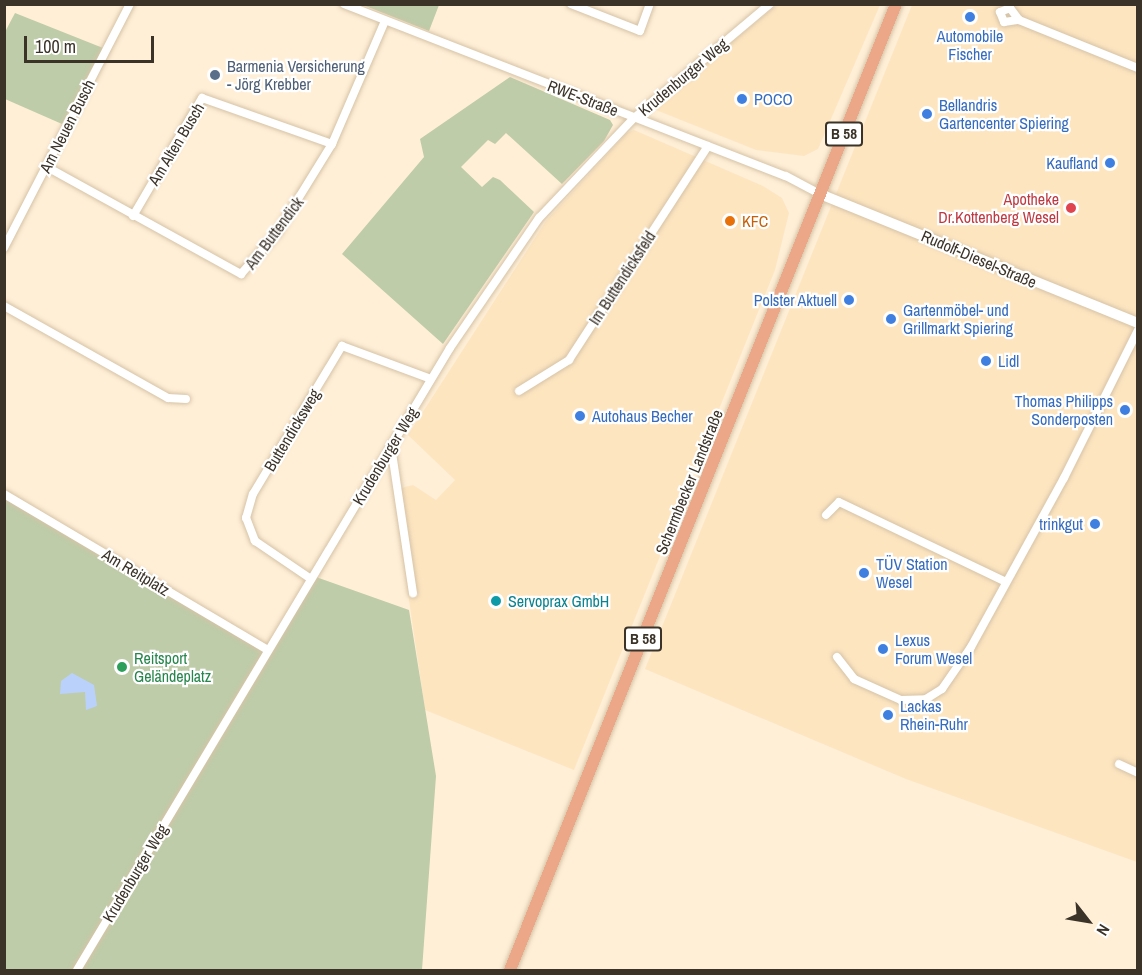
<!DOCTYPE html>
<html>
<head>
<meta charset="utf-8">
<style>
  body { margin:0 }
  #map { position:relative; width:1142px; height:975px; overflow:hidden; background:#ffefd7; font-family:"Archivo Narrow",sans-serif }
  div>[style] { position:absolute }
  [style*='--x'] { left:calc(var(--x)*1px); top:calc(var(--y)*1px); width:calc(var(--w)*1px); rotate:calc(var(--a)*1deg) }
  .built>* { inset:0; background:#fde5c0 }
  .green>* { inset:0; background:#becca9 }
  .water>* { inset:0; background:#bad2fb }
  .roads { filter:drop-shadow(0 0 2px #d6c3a6) drop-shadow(0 0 2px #d6c3a6) }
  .minor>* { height:8px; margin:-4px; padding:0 4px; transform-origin:4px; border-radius:4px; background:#fff }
  .tertiary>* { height:10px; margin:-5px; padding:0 5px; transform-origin:5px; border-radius:5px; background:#fff }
  .primary>* { height:12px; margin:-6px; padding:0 6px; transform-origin:6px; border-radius:6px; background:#eba788 }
  .dots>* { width:16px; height:16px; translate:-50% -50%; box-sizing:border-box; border:3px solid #fff; border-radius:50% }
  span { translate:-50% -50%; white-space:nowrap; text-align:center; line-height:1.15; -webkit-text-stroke:4.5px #fff; paint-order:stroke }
  .shield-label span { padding:2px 4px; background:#fff; border:2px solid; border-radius:4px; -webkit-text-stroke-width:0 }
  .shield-label { font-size:15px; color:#3b3328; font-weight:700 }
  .shop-label { font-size:16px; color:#366cbe }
  .left { translate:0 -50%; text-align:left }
  .right { translate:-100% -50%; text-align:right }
  .service-label { font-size:16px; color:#4e5e75 }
  .street-label { font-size:16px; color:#3b3328 }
  .health-label { font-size:16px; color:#be3a42 }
  .food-label { font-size:16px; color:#c56008 }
  .culture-label { font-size:16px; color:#0d838f }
  .leisure-label { font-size:16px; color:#27864d }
  .frame { position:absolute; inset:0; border:6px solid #3b3328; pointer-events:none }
  .north { position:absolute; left:1058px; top:891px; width:60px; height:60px; -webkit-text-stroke:4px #fff; paint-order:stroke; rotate:121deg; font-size:16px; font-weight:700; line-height:24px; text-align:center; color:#3b3328 }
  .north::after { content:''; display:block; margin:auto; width:21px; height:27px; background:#3b3328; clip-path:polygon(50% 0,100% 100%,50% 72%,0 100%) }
  .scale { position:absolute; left:24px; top:36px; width:130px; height:27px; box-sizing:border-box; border:3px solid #3b3328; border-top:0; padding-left:8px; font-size:18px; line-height:21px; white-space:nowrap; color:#3b3328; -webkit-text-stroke:4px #fff; paint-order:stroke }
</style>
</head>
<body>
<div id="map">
  <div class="built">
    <i style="clip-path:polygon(777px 5px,880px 5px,818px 149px,804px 156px,756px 150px,651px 108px)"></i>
    <i style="clip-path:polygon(912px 5px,1137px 5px,1137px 862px,906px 779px,645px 669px)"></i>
    <i style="clip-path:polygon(634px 130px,763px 186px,782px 198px,789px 213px,775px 270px,574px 770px,425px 710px,393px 490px,413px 485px,436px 500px,455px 480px,408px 435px,546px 221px,627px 133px)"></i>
  </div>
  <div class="green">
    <i style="clip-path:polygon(363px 5px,439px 5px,429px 31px)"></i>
    <i style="clip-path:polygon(15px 13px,103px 48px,62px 124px,5px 99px,5px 32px)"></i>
    <i style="clip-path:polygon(510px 77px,610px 120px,613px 125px,604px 141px,562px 184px,506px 133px,495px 144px,488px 140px,461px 167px,482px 187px,493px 177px,500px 180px,534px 212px,443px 344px,342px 254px,424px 157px,420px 139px)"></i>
    <i style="clip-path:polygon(5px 496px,266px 650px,316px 577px,409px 610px,436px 776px,422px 970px,5px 970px)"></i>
  </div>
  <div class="water">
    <i style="clip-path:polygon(72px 673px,94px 685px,97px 706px,86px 710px,85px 692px,60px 694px,61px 681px)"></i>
  </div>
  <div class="roads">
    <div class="minor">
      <i style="--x:344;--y:4;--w:474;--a:21.3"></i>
      <i style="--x:786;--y:176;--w:38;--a:28"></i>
      <i style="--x:571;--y:4;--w:74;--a:21.4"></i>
      <i style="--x:640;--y:31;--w:29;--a:-70"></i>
      <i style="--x:1019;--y:20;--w:15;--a:-127"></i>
      <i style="--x:1010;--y:8;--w:11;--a:158"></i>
      <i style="--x:1000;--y:12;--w:11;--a:68"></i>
      <i style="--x:1004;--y:22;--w:15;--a:-8"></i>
      <i style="--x:1019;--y:20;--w:128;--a:22"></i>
      <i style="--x:47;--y:167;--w:222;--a:28.9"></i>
      <i style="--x:241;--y:274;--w:55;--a:-48.7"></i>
      <i style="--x:277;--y:233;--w:105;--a:-58.3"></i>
      <i style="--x:332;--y:144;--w:134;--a:-66.7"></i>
      <i style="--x:133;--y:216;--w:137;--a:-59.7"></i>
      <i style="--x:202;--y:98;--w:138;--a:19.5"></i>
      <i style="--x:4;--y:248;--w:275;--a:-62.7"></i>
      <i style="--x:4;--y:306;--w:188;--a:29.3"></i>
      <i style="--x:168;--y:398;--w:18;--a:3"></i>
      <i style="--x:519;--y:391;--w:59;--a:-31.8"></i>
      <i style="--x:569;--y:360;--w:255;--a:-57"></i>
      <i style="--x:391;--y:446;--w:149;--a:81.5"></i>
      <i style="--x:4;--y:494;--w:307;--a:30.6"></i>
      <i style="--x:826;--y:515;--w:18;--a:-45"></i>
      <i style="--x:839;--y:502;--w:185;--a:25.6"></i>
      <i style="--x:311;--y:579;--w:68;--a:-145.8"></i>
      <i style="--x:255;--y:541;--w:25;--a:-111"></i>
      <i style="--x:246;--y:518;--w:25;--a:-74"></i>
      <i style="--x:253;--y:494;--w:173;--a:-59"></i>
      <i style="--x:342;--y:346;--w:95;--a:20.3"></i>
      <i style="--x:837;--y:657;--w:28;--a:52"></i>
      <i style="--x:854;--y:679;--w:51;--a:24.1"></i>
      <i style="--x:901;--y:700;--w:25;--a:-2"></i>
      <i style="--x:926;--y:699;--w:19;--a:-32"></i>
      <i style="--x:942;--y:689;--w:51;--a:-55.4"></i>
      <i style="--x:971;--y:647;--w:193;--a:-61.2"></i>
      <i style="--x:1064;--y:478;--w:165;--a:-63.4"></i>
      <i style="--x:1119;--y:764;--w:21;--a:25"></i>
      <i style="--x:77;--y:970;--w:725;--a:-59.05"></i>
      <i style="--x:450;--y:348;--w:158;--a:-55.6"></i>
      <i style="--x:539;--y:218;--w:138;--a:-46.5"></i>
      <i style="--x:634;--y:118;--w:177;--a:-40"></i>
    </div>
    <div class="tertiary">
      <i style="--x:820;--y:194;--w:343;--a:22.1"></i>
    </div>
    <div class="primary">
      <i style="--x:510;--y:970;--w:1040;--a:-68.22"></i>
    </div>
  </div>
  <div class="dots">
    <i style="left:970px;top:17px;background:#3f7fe0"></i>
    <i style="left:215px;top:75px;background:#5c6f8a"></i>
    <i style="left:742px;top:99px;background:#3f7fe0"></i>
    <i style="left:927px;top:114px;background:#3f7fe0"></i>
    <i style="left:1110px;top:163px;background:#3f7fe0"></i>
    <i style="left:1071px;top:208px;background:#e0444e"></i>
    <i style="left:730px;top:221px;background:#e8710a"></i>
    <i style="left:849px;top:300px;background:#3f7fe0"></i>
    <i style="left:891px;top:319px;background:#3f7fe0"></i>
    <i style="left:986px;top:361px;background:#3f7fe0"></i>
    <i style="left:1125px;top:410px;background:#3f7fe0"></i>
    <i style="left:580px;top:416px;background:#3f7fe0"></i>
    <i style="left:1095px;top:524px;background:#3f7fe0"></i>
    <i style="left:864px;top:573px;background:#3f7fe0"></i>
    <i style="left:496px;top:601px;background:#0f9aa8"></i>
    <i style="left:883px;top:649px;background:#3f7fe0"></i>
    <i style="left:122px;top:667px;background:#2e9e5b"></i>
    <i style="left:888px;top:715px;background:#3f7fe0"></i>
  </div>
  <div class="shield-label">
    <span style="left:844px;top:134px">B 58</span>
    <span style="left:643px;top:639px">B 58</span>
  </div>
  <div class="shop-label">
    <span style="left:970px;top:45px">Automobile<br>Fischer</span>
    <span class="left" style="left:754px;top:99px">POCO</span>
    <span class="left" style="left:939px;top:114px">Bellandris<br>Gartencenter Spiering</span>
    <span class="right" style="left:1098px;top:163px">Kaufland</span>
    <span class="right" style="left:837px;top:300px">Polster Aktuell</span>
    <span class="left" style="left:903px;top:319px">Gartenmöbel- und<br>Grillmarkt Spiering</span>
    <span class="left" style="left:998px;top:361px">Lidl</span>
    <span class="right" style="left:1113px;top:410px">Thomas Philipps<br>Sonderposten</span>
    <span class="left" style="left:592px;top:416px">Autohaus Becher</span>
    <span class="right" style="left:1083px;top:524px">trinkgut</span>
    <span class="left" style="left:876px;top:573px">TÜV Station<br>Wesel</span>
    <span class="left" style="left:895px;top:649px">Lexus<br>Forum Wesel</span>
    <span class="left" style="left:900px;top:715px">Lackas<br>Rhein-Ruhr</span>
  </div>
  <div class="service-label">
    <span class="left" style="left:227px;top:75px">Barmenia Versicherung<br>- Jörg Krebber</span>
  </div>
  <div class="street-label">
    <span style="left:683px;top:77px;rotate:-40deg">Krudenburger Weg</span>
    <span style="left:583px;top:98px;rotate:21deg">RWE-Straße</span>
    <span style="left:67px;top:126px;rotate:-63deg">Am Neuen Busch</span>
    <span style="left:176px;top:144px;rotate:-59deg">Am Alten Busch</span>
    <span style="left:274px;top:233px;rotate:-53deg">Am Buttendick</span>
    <span style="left:979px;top:259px;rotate:23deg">Rudolf-Diesel-Straße</span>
    <span style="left:622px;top:278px;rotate:-57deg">Im Buttendicksfeld</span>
    <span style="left:292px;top:430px;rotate:-59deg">Buttendicksweg</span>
    <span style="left:385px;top:456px;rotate:-59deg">Krudenburger Weg</span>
    <span style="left:689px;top:482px;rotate:-68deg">Schermbecker Landstraße</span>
    <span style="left:136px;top:572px;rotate:31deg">Am Reitplatz</span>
    <span style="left:135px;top:873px;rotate:-59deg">Krudenburger Weg</span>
  </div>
  <div class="health-label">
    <span class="right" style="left:1059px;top:208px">Apotheke<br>Dr.Kottenberg Wesel</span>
  </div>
  <div class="food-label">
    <span class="left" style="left:742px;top:221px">KFC</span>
  </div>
  <div class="culture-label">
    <span class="left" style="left:508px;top:601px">Servoprax GmbH</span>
  </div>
  <div class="leisure-label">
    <span class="left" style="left:134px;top:667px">Reitsport<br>Geländeplatz</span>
  </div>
  <div class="frame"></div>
  <div class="north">N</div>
  <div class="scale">100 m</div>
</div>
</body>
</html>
